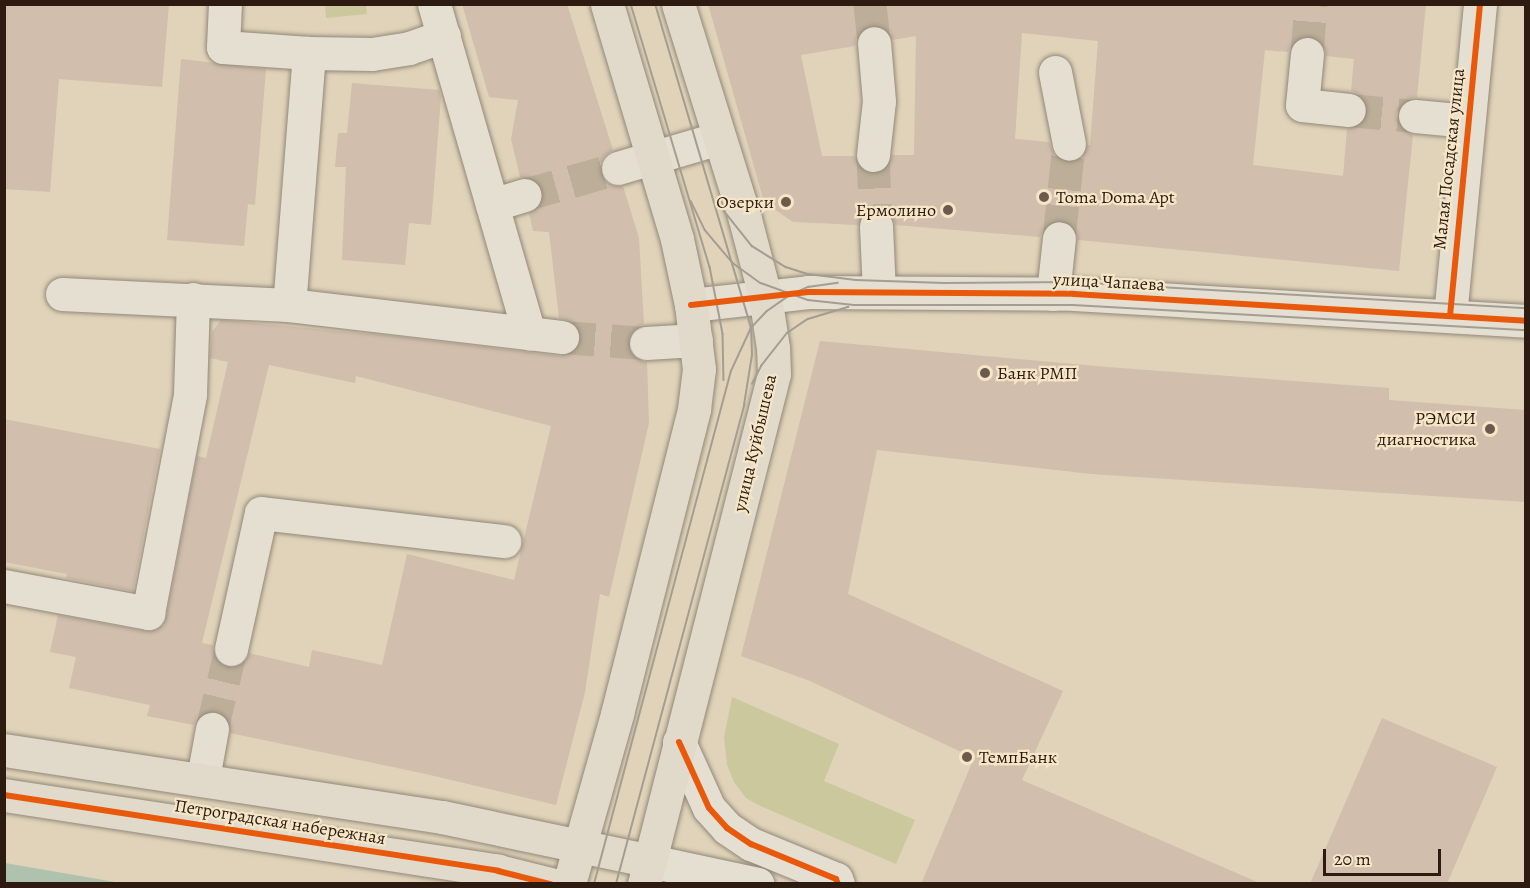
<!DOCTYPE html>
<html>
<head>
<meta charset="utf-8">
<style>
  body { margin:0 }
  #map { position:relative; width:1530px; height:888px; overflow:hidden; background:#e0d3b9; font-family:Alegreya,serif }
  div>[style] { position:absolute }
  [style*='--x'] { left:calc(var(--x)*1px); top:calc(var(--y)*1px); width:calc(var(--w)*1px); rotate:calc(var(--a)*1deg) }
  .green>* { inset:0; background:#ccc89d }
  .water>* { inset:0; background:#afc2ae }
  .building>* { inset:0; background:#d1bead }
  .minor-tunnel>* { height:33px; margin-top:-16.5px; transform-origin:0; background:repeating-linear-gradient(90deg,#bcae98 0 33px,transparent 0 49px) }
  .roads { filter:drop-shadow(0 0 2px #928879) drop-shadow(0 0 2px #928879) }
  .minor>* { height:33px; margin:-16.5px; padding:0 16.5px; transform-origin:16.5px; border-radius:16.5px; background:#e5dfd2 }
  .major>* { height:33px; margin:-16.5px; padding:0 16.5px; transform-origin:16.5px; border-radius:16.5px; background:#e1d9ca }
  .tram>* { height:1.5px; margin:-0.75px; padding:0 0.75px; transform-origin:0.75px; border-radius:0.75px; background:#a49d92 }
  .cycleway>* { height:6px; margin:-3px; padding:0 3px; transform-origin:3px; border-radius:3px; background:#e8590c }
  .dots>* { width:16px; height:16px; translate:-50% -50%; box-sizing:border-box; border:3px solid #f5e6c7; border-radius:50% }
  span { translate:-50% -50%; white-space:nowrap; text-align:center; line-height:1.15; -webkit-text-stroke:4.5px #f5e6c7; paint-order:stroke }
  .street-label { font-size:18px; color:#2d1b12 }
  .poi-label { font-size:18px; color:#2d1b12 }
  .left { translate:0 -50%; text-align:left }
  .right { translate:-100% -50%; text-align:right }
  .frame { position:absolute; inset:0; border:6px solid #2d1b12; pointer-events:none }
  .scale { position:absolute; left:1323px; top:849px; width:118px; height:27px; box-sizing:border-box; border:3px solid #2d1b12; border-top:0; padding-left:8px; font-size:18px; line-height:21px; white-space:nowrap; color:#2d1b12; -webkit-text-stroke:4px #f5e6c7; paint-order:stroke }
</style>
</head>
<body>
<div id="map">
  <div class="green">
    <i style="clip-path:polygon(325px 5px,366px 5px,367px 14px,326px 18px)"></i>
    <i style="clip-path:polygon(732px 697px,839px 744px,824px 781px,915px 820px,896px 864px,760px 806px,746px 798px,734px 782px,727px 765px,724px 737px)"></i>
  </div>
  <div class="water">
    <i style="clip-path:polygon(4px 863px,5px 863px,121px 883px,5px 883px)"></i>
  </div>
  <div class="building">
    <i style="clip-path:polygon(4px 4px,169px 4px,162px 87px,59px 79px,50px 192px,4px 189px)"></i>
    <i style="clip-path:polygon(evenodd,462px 4px,567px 4px,613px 150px,605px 155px,600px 163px,600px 174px,605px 181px,613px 186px,623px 186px,639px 238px,644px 324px,636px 327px,630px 334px,627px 345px,630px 353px,637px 359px,647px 362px,649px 423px,609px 597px,600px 594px,585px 692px,556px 805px,426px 774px,230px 733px,229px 722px,225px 715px,216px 711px,205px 712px,197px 717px,194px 725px,147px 716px,150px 705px,69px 688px,76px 657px,50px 652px,58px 615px,145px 631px,155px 630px,163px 625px,166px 617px,197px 456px,206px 458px,228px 362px,210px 358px,212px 332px,221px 320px,392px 336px,560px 356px,570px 354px,577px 348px,581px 339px,579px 329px,573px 322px,559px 318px,549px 232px,533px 231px,529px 213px,538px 207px,542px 199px,542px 189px,536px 181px,520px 177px,511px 139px,518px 100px,489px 97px,462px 4px,269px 365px,355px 383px,356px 376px,551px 426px,514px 580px,407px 554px,382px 665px,312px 650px,309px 667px,249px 653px,245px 661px,237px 667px,228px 667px,219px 663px,213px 655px,213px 645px,202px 643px,269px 365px)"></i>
    <i style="clip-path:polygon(evenodd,708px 4px,1426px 4px,1417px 97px,1408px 99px,1400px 105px,1396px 115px,1398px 123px,1404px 131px,1413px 135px,1399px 271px,1078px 240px,1076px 231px,1070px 223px,1060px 219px,1051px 221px,1044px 227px,1040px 237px,895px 225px,891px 215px,885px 210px,876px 207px,865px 211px,858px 225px,793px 222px,764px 202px,708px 4px,872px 24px,882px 26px,892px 40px,916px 36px,914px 155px,892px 155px,888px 167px,881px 172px,872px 174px,861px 170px,855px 156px,822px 156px,801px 55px,855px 46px,857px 35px,863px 28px,872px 24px,708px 4px,1022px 33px,1098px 41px,1090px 145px,1087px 145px,1082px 158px,1073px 162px,1063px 162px,1055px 157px,1049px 142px,1015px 139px,1022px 33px,708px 4px,1308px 35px,1318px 39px,1324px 47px,1326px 56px,1354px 59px,1351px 91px,1360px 95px,1366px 103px,1368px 113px,1364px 121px,1356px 127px,1347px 129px,1343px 176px,1253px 165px,1265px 50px,1288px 52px,1292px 43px,1300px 37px,1308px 35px)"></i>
    <i style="clip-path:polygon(181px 59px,266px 69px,255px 205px,248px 204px,244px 246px,167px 240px)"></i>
    <i style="clip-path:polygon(352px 83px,439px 90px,441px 97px,431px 225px,409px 223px,405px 265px,342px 260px,346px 167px,335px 167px,338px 133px,347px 133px)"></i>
    <i style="clip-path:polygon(820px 341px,1107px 367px,1389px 388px,1389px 400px,1526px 410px,1526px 502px,1091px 474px,877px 450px,848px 594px,1063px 691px,1022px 780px,1262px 884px,921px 884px,974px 758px,810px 681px,741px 656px)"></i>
    <i style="clip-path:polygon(4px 419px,160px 449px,133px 591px,66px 578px,67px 574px,4px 562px)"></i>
    <i style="clip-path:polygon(1382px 718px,1497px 767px,1447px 884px,1310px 884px)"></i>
  </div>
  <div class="minor-tunnel">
    <i style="--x:870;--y:4;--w:39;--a:84"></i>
    <i style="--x:1307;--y:54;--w:50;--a:-85.4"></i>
    <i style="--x:1349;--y:110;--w:66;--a:5.2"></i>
    <i style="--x:873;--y:155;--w:71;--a:87.6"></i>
    <i style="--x:524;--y:195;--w:98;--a:-16"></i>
    <i style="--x:1059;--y:238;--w:95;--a:-83.9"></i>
    <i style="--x:562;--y:337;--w:84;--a:4.1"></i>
    <i style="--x:212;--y:729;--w:82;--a:-76.6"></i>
  </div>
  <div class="roads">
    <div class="minor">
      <i style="--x:225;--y:4;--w:43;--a:92.7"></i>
      <i style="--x:223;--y:47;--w:86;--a:4"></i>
      <i style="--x:309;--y:53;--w:63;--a:0.9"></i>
      <i style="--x:372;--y:54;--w:37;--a:-9"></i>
      <i style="--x:409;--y:48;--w:37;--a:-19"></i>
      <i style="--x:434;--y:4;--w:343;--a:73.9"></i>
      <i style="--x:309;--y:53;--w:253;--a:94.5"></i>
      <i style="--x:289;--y:305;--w:275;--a:6.7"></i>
      <i style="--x:1307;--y:54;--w:51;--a:95.6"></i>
      <i style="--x:1302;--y:105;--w:47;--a:6.1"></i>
      <i style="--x:1055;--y:72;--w:73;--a:79"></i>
      <i style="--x:1415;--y:116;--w:53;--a:5.4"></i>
      <i style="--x:873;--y:155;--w:54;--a:-83.7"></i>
      <i style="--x:879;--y:101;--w:58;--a:-94.9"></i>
      <i style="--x:618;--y:168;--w:105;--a:-16.5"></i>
      <i style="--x:492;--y:205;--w:34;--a:-17"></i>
      <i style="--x:876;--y:226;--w:66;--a:87.4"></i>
      <i style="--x:62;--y:294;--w:227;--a:2.8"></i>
      <i style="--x:1053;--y:294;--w:56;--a:-83.9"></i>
      <i style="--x:691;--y:305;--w:118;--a:-6.3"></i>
      <i style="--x:808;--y:292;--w:266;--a:0.4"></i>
      <i style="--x:1074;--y:294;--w:453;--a:3.4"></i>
      <i style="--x:1450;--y:316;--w:313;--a:-84.5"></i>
      <i style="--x:646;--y:343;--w:50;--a:-3.4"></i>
      <i style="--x:4;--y:586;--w:147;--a:10.6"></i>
      <i style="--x:148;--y:613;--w:223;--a:-79.1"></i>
      <i style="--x:190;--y:394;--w:95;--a:-88.2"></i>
      <i style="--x:231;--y:649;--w:139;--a:-77.6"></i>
      <i style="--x:261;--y:513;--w:245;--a:6.6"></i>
      <i style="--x:679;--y:742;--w:72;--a:65.6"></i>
      <i style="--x:709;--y:808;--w:27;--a:48"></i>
      <i style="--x:727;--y:828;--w:29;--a:34"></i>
      <i style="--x:751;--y:844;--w:92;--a:22.4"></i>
      <i style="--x:836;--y:879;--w:5;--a:68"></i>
      <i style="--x:203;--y:778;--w:50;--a:-79.6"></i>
      <i style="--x:650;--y:861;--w:110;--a:12"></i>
    </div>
    <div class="major">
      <i style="--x:4;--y:750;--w:443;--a:8.7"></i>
      <i style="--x:442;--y:817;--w:213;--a:11.9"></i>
      <i style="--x:4;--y:795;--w:500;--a:8.7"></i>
      <i style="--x:498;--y:871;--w:54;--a:14"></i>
      <i style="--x:569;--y:884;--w:177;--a:-74.2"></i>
      <i style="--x:617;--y:714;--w:315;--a:-75.8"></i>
      <i style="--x:694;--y:409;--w:40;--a:-82.9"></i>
      <i style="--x:699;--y:369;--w:64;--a:-97.1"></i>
      <i style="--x:691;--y:305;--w:67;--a:-102"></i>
      <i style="--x:677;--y:239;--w:245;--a:-106.6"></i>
      <i style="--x:644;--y:884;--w:526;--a:-75.7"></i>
      <i style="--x:774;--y:374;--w:26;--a:-92"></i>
      <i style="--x:773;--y:348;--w:53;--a:-98.7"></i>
      <i style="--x:765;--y:296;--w:80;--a:-104.6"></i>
      <i style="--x:745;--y:219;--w:225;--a:-107.3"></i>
    </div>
  </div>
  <div class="tram">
    <i style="--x:631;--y:4;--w:275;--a:73.3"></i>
    <i style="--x:710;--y:267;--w:68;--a:79"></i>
    <i style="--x:723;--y:334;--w:46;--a:88.8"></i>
    <i style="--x:691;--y:201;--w:32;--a:64"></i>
    <i style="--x:705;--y:230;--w:43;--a:49.7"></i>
    <i style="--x:733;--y:263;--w:34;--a:36"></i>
    <i style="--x:761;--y:283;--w:50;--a:19.9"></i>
    <i style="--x:808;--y:300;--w:46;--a:6.2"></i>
    <i style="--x:854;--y:305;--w:219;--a:0"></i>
    <i style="--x:1073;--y:305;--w:454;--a:3.2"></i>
    <i style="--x:721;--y:207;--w:50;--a:51.5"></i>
    <i style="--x:752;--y:246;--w:40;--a:32"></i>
    <i style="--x:786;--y:267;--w:23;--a:18"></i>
    <i style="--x:808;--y:274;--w:48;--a:7.1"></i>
    <i style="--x:856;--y:280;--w:88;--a:2"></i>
    <i style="--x:944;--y:283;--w:129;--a:-0.4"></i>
    <i style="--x:1073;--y:282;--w:454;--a:3.3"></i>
    <i style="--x:752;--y:384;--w:20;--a:-63"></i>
    <i style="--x:761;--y:366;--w:42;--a:-51.8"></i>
    <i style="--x:787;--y:333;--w:25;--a:-34"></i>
    <i style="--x:808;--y:319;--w:42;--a:-16.7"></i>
    <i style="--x:594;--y:884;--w:531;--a:-75.05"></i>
    <i style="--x:731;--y:371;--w:47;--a:-65.1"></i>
    <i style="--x:751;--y:328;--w:23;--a:-47"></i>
    <i style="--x:767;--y:311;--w:28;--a:-35"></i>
    <i style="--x:790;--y:295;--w:20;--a:-24"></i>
    <i style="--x:808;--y:287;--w:30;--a:-8"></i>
    <i style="--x:616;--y:884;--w:496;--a:-75"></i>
    <i style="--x:744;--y:405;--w:51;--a:-80.9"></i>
    <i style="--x:752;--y:355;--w:27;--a:-92"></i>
    <i style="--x:751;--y:328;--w:338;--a:-106.5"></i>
  </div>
  <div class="cycleway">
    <i style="--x:691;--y:305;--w:118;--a:-6.3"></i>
    <i style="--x:808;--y:292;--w:266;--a:0.4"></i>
    <i style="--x:1074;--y:294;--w:453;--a:3.4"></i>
    <i style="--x:1450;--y:316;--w:313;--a:-84.5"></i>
    <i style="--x:679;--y:742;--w:72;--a:65.6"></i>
    <i style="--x:709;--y:808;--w:27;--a:48"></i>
    <i style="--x:727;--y:828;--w:29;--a:34"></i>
    <i style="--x:751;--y:844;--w:92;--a:22.4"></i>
    <i style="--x:836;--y:879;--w:5;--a:68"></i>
    <i style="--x:4;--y:795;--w:500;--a:8.7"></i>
    <i style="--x:498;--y:871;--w:54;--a:14"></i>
  </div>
  <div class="dots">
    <i style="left:1044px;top:197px;background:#6c5b4c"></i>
    <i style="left:786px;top:202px;background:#6c5b4c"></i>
    <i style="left:948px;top:210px;background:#6c5b4c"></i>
    <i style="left:985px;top:373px;background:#6c5b4c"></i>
    <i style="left:1490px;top:429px;background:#6c5b4c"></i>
    <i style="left:967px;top:757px;background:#6c5b4c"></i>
  </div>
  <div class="street-label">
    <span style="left:1449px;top:159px;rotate:-84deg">Малая Посадская улица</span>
    <span style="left:1109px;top:282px;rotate:3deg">улица Чапаева</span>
    <span style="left:755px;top:443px;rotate:-77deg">улица Куйбышева</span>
    <span style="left:280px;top:822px;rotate:9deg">Петроградская набережная</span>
  </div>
  <div class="poi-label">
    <span class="left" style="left:1056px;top:197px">Toma Doma Apt</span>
    <span class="right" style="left:774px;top:202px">Озерки</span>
    <span class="right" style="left:936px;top:210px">Ермолино</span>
    <span class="left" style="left:997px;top:373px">Банк РМП</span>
    <span class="right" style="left:1476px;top:429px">РЭМСИ<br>диагностика</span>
    <span class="left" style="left:979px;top:757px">ТемпБанк</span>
  </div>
  <div class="frame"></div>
  <div class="scale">20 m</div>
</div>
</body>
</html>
